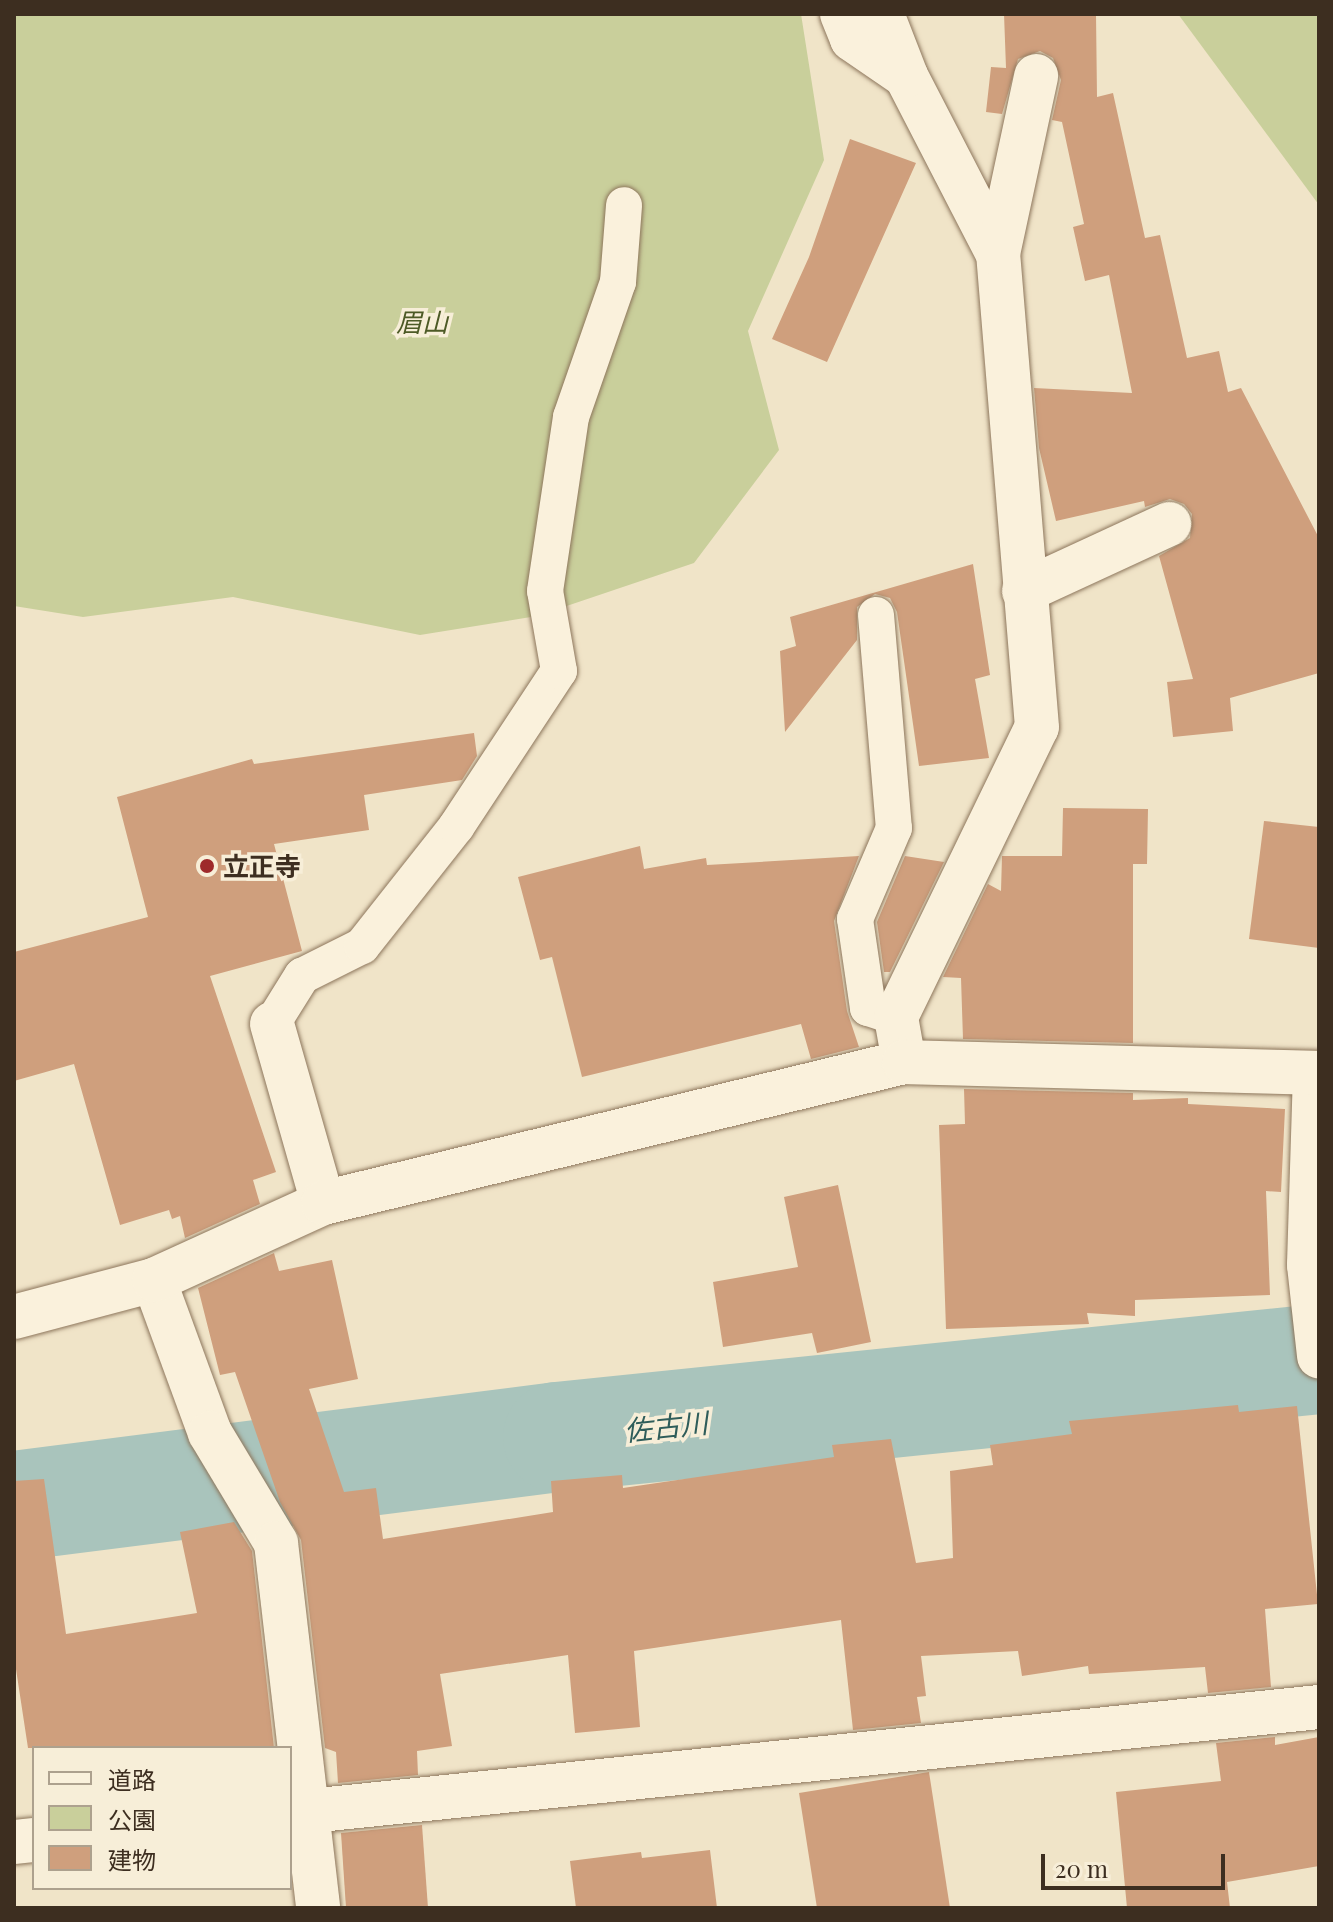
<!DOCTYPE html>
<html>
<head>
<meta charset="utf-8">
<style>
  body { margin:0 }
  #map { position:relative; width:1333px; height:1922px; overflow:hidden; background:#f0e4c8; font-family:"Playfair Display","Noto Sans JP",serif }
  div>[style] { position:absolute }
  [style*='--x'] { left:calc(var(--x)*1px); top:calc(var(--y)*1px); width:calc(var(--w)*1px); rotate:calc(var(--a)*1deg) }
  .green>* { inset:0; background:#c9cf9b }
  .river>* { height:110px; margin:-55px; padding:0 55px; transform-origin:55px; border-radius:55px; background:#a9c4bc }
  .building>* { inset:0; background:#cf9f7d }
  .roads { filter:drop-shadow(0 0 2px #8d765c) drop-shadow(0 0 2px #8d765c) }
  .service>* { height:36px; margin:-18px; padding:0 18px; transform-origin:18px; border-radius:18px; background:#faf1dc }
  .minor>* { height:44px; margin:-22px; padding:0 22px; transform-origin:22px; border-radius:22px; background:#faf1dc }
  .tertiary>* { height:44px; margin:-22px; padding:0 22px; transform-origin:22px; border-radius:22px; background:#faf1dc }
  .dots>* { width:22px; height:22px; translate:-50% -50%; box-sizing:border-box; border:4px solid #f7eed8; border-radius:50% }
  span { translate:-50% -50%; white-space:nowrap; text-align:center; line-height:1.15; -webkit-text-stroke:7px #f7eed8; paint-order:stroke }
  .park-label { font-size:26px; color:#4d5a26; font-style:italic }
  .poi-label { font-size:26px; color:#3d2e20; font-weight:700 }
  .left { translate:0 -50%; text-align:left }
  .water-label { font-size:28px; color:#2f5d5a; font-style:italic }
  .frame { position:absolute; inset:0; border:16px solid #3d2e20; pointer-events:none }
  .legend { position:absolute; left:32px; top:1746px; width:260px; height:144px; box-sizing:border-box; background:#f7eed8; border:2px solid #ada18e; margin:0; padding:10px 14px; list-style:none; font-size:24px; color:#3d2e20 }
  .legend li { display:flex; align-items:center; gap:16px; height:40px }
  .legend b { width:40px; border:2px solid #ada18e }
  .scale { position:absolute; left:1041px; top:1854px; width:184px; height:36px; box-sizing:border-box; border:4px solid #3d2e20; border-top:0; padding-left:10px; font-size:24px; line-height:28px; white-space:nowrap; color:#3d2e20; -webkit-text-stroke:6px #f7eed8; paint-order:stroke }
</style>
</head>
<body>
<div id="map">
  <div class="green">
    <i style="clip-path:polygon(14px 14px,801px 14px,824px 160px,748px 331px,779px 450px,694px 563px,537px 616px,420px 635px,233px 597px,83px 617px,14px 606px)"></i>
    <i style="clip-path:polygon(1178px 14px,1319px 14px,1319px 205px)"></i>
  </div>
  <div class="river">
    <i style="--x:14;--y:1506;--w:548;--a:-7.23"></i>
    <i style="--x:558;--y:1437;--w:765;--a:-5.85"></i>
  </div>
  <div class="building">
    <i style="clip-path:polygon(1004px 14px,1096px 14px,1097px 97px,1113px 93px,1145px 238px,1160px 235px,1187px 358px,1219px 351px,1228px 392px,1241px 388px,1319px 538px,1319px 673px,1230px 698px,1233px 731px,1173px 737px,1167px 682px,1193px 679px,1159px 556px,1190px 538px,1192px 514px,1184px 504px,1170px 499px,1145px 507px,1144px 501px,1056px 521px,1039px 448px,1034px 388px,1132px 393px,1109px 275px,1085px 281px,1073px 227px,1084px 224px,1062px 122px,1052px 120px,1061px 80px,1053px 58px,1040px 51px,1018px 59px,1002px 114px,986px 112px,991px 67px,1006px 68px)"></i>
    <i style="clip-path:polygon(850px 139px,916px 163px,827px 362px,772px 339px,809px 257px)"></i>
    <i style="clip-path:polygon(973px 564px,990px 675px,975px 679px,989px 758px,919px 766px,897px 612px,890px 598px,875px 594px,857px 607px,857px 640px,785px 732px,780px 651px,796px 646px,790px 617px)"></i>
    <i style="clip-path:polygon(474px 733px,477px 756px,462px 780px,364px 795px,369px 830px,274px 844px,302px 951px,210px 976px,276px 1172px,253px 1180px,260px 1204px,185px 1238px,180px 1216px,172px 1219px,169px 1210px,120px 1225px,74px 1064px,14px 1081px,14px 952px,148px 917px,117px 797px,252px 759px,254px 764px)"></i>
    <i style="clip-path:polygon(1063px 808px,1148px 809px,1147px 864px,1133px 864px,1133px 1043px,963px 1039px,961px 978px,943px 977px,988px 884px,1001px 891px,1002px 856px,1062px 856px)"></i>
    <i style="clip-path:polygon(1264px 821px,1319px 827px,1319px 948px,1249px 939px)"></i>
    <i style="clip-path:polygon(640px 846px,644px 869px,706px 858px,707px 865px,859px 856px,834px 921px,847px 1011px,859px 1047px,811px 1059px,801px 1024px,582px 1077px,552px 957px,540px 960px,518px 877px)"></i>
    <i style="clip-path:polygon(905px 856px,944px 862px,890px 972px,884px 972px,877px 922px)"></i>
    <i style="clip-path:polygon(964px 1089px,1133px 1093px,1133px 1100px,1188px 1098px,1188px 1104px,1285px 1109px,1281px 1192px,1266px 1191px,1270px 1295px,1135px 1300px,1135px 1316px,1087px 1313px,1089px 1324px,946px 1329px,939px 1125px,965px 1124px)"></i>
    <i style="clip-path:polygon(838px 1185px,871px 1342px,817px 1353px,812px 1333px,723px 1347px,713px 1282px,798px 1267px,784px 1197px)"></i>
    <i style="clip-path:polygon(274px 1253px,279px 1271px,332px 1260px,358px 1379px,309px 1389px,344px 1492px,376px 1488px,383px 1539px,553px 1512px,551px 1481px,622px 1475px,623px 1488px,834px 1457px,832px 1445px,891px 1439px,916px 1563px,953px 1558px,950px 1471px,993px 1465px,990px 1445px,1072px 1434px,1069px 1421px,1238px 1405px,1239px 1412px,1297px 1406px,1318px 1604px,1265px 1609px,1271px 1687px,1208px 1693px,1205px 1667px,1089px 1674px,1088px 1666px,1022px 1676px,1018px 1651px,921px 1656px,926px 1696px,917px 1697px,921px 1723px,853px 1730px,841px 1620px,634px 1651px,640px 1727px,575px 1733px,568px 1655px,440px 1674px,452px 1746px,417px 1751px,418px 1775px,338px 1783px,336px 1752px,325px 1748px,301px 1540px,280px 1502px,235px 1372px,220px 1375px,198px 1288px)"></i>
    <i style="clip-path:polygon(44px 1479px,66px 1634px,197px 1613px,180px 1532px,234px 1522px,252px 1551px,274px 1748px,28px 1748px,14px 1656px,14px 1481px)"></i>
    <i style="clip-path:polygon(1275px 1737px,1275px 1745px,1319px 1737px,1319px 1866px,1227px 1882px,1230px 1908px,1127px 1908px,1116px 1792px,1221px 1781px,1216px 1743px)"></i>
    <i style="clip-path:polygon(929px 1772px,950px 1908px,817px 1908px,799px 1793px)"></i>
    <i style="clip-path:polygon(422px 1825px,428px 1908px,346px 1908px,341px 1833px)"></i>
    <i style="clip-path:polygon(710px 1850px,717px 1908px,576px 1908px,570px 1861px,641px 1852px,642px 1858px)"></i>
  </div>
  <div class="roads">
    <div class="service">
      <i style="--x:876;--y:615;--w:214;--a:85.2"></i>
      <i style="--x:894;--y:828;--w:99;--a:113.2"></i>
      <i style="--x:855;--y:919;--w:90;--a:81.7"></i>
      <i style="--x:868;--y:1008;--w:29;--a:18"></i>
      <i style="--x:272;--y:1024;--w:57;--a:-58"></i>
      <i style="--x:302;--y:976;--w:67;--a:-26.6"></i>
      <i style="--x:362;--y:946;--w:152;--a:-51.7"></i>
      <i style="--x:456;--y:827;--w:187;--a:-56.6"></i>
      <i style="--x:559;--y:671;--w:81;--a:-99.9"></i>
      <i style="--x:545;--y:591;--w:176;--a:-81.5"></i>
      <i style="--x:571;--y:417;--w:143;--a:-70.8"></i>
      <i style="--x:618;--y:282;--w:77;--a:-85.5"></i>
    </div>
    <div class="minor">
      <i style="--x:842;--y:14;--w:27;--a:68"></i>
      <i style="--x:852;--y:39;--w:65;--a:34.4"></i>
      <i style="--x:906;--y:76;--w:200;--a:62.7"></i>
      <i style="--x:882;--y:14;--w:66;--a:68.8"></i>
      <i style="--x:1024;--y:591;--w:160;--a:-24.8"></i>
      <i style="--x:272;--y:1024;--w:186;--a:74.1"></i>
      <i style="--x:904;--y:1062;--w:46;--a:-100.1"></i>
      <i style="--x:896;--y:1017;--w:322;--a:-64.1"></i>
      <i style="--x:1037;--y:727;--w:475;--a:-94.7"></i>
      <i style="--x:998;--y:254;--w:182;--a:-77.9"></i>
      <i style="--x:1315;--y:1073;--w:192;--a:91.8"></i>
      <i style="--x:1309;--y:1265;--w:92;--a:83.7"></i>
      <i style="--x:154;--y:1280;--w:163;--a:69.9"></i>
      <i style="--x:210;--y:1433;--w:128;--a:59"></i>
      <i style="--x:276;--y:1543;--w:367;--a:83.4"></i>
      <i style="--x:14;--y:1317;--w:145;--a:-14.8"></i>
      <i style="--x:154;--y:1280;--w:186;--a:-24.5"></i>
      <i style="--x:323;--y:1203;--w:598;--a:-13.64"></i>
      <i style="--x:904;--y:1062;--w:415;--a:1.5"></i>
    </div>
    <div class="tertiary">
      <i style="--x:290;--y:1813;--w:1034;--a:-5.88"></i>
      <i style="--x:14;--y:1842;--w:20;--a:-6"></i>
    </div>
  </div>
  <div class="dots">
    <i style="left:207px;top:866px;background:#9e2a2b"></i>
  </div>
  <div class="park-label">
    <span style="left:422px;top:322px">眉山</span>
  </div>
  <div class="poi-label">
    <span class="left" style="left:223px;top:866px">立正寺</span>
  </div>
  <div class="water-label">
    <span style="left:666px;top:1426px;rotate:-6deg">佐古川</span>
  </div>
  <div class="frame"></div>
  <ul class="legend">
  <li><b style="height:10px;background:#faf1dc"></b>道路</li>
  <li><b style="height:22px;background:#c9cf9b"></b>公園</li>
  <li><b style="height:22px;background:#cf9f7d"></b>建物</li>
  </ul>
  <div class="scale">20 m</div>
</div>
</body>
</html>
